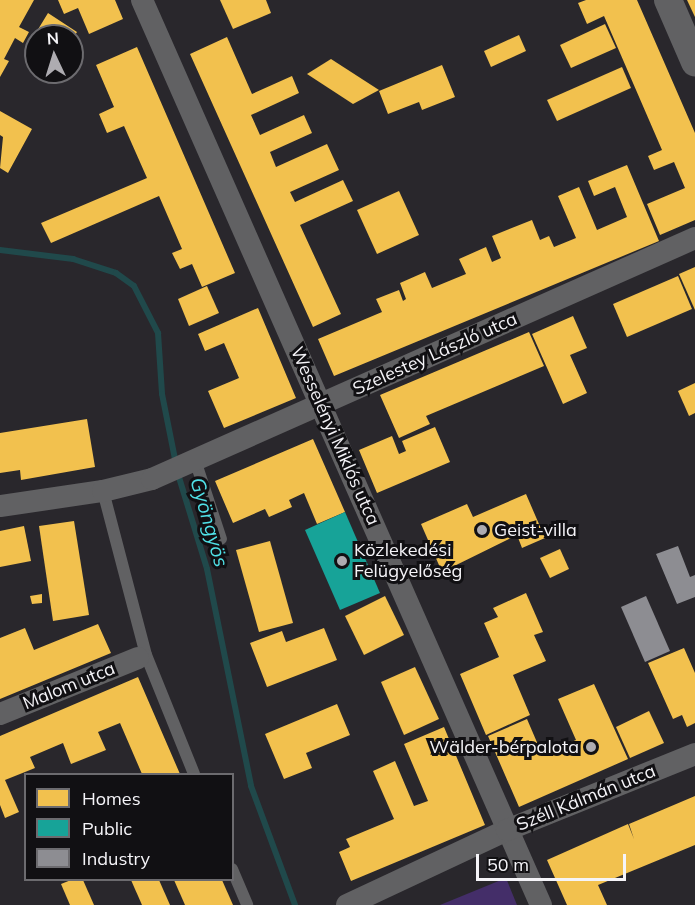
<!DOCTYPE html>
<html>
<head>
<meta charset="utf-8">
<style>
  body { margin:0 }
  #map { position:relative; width:695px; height:905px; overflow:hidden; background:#29272c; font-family:Mulish,sans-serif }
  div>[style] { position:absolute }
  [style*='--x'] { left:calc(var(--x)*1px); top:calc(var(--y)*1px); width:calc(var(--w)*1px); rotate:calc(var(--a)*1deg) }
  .green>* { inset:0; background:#442e69 }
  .homes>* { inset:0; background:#f2c14e }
  .public>* { inset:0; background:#17a398 }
  .industry>* { inset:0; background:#8d8d92 }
  .stream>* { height:6px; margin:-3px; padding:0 3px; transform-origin:3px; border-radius:3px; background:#20494b }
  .service>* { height:12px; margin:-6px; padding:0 6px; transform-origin:6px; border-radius:6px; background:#616163 }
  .minor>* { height:22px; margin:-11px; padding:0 11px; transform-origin:11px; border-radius:11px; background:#616163 }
  .tertiary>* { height:28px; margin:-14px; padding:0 14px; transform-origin:14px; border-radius:14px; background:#616163 }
  .dots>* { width:16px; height:16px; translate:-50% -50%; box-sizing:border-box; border:3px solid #111013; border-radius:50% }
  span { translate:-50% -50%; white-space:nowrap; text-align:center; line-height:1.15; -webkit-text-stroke:6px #111013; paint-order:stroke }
  .street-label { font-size:18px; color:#f5f4f8 }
  .poi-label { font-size:18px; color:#f5f4f8 }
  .left { translate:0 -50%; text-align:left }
  .right { translate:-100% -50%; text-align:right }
  .water-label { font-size:20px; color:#50e1e7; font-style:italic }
  .legend { position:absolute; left:24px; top:773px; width:210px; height:108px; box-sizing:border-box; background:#111013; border:2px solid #6c6b6f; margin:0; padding:8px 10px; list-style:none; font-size:18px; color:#f5f4f8 }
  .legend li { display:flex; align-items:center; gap:12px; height:30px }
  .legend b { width:30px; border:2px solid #6c6b6f }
  .north { position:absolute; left:24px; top:24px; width:60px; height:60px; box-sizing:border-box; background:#111013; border:2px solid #6c6b6f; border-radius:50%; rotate:356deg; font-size:16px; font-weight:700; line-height:24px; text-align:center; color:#f5f4f8 }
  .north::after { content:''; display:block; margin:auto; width:21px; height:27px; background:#aeacb1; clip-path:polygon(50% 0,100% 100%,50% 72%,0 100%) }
  .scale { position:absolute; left:476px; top:854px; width:150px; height:27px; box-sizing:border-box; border:3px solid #f5f4f8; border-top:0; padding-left:8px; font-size:18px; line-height:21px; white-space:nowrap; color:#f5f4f8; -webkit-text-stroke:4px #111013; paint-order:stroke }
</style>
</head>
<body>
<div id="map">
  <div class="green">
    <i style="clip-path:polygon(506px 878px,517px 905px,440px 905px)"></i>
  </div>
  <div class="homes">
    <i style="clip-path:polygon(0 0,34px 0,19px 27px,29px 32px,23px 43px,15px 38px,4px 59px,9px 61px,0 77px)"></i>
    <i style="clip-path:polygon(58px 0,115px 0,123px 19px,89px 34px,78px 8px,64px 14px)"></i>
    <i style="clip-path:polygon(220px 0,266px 0,271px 13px,233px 29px)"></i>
    <i style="clip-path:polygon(586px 0,637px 0,695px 133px,695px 220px,660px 235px,647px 204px,685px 188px,674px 162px,654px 170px,648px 156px,662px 150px,604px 16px,587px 24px,578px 3px)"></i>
    <i style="clip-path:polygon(687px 0,695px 0,695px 17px)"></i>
    <i style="clip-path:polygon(48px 13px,77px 32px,72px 40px,72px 36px,45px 36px,37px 31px)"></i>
    <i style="clip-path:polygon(605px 24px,616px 48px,571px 68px,560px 45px)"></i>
    <i style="clip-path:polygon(519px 35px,526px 51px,491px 67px,484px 51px)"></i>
    <i style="clip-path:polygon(227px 37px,252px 94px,292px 76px,299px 93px,251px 115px,260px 135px,304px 115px,312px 133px,270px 152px,276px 167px,327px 144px,339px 170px,290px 192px,295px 202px,343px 180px,353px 201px,300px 225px,341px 314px,313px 327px,190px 54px)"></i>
    <i style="clip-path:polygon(137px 47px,235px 273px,202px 287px,192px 264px,180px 269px,172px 253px,182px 249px,159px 196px,51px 243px,41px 223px,147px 178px,124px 126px,107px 133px,99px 114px,114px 107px,96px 65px)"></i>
    <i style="clip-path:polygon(331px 59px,379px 90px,353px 104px,307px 74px)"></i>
    <i style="clip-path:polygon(442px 65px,455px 97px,422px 110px,419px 102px,388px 114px,379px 91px)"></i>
    <i style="clip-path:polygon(622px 67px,631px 88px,557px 121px,547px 100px)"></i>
    <i style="clip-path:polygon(0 111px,32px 129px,8px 173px,0 168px,3px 137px,0 135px)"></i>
    <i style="clip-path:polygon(627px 165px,659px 241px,334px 376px,318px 339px,382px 312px,376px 299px,399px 290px,403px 301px,406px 299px,400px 283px,425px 272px,432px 288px,466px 274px,459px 259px,486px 247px,492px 262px,501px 258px,492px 236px,532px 220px,540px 240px,549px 236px,554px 247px,576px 238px,558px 196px,579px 187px,597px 230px,627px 217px,615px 187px,594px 196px,588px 181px)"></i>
    <i style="clip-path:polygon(399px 191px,419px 235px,377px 254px,357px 210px)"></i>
    <i style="clip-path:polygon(695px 267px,695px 310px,679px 274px)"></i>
    <i style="clip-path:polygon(678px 276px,692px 309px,627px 337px,613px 304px)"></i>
    <i style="clip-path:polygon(207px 286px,219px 313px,189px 326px,178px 299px)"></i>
    <i style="clip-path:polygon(258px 308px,296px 398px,224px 428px,208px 391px,239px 378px,224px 343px,205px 351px,198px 334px)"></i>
    <i style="clip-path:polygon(573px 316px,587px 348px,570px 355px,587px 393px,563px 404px,532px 334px)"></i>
    <i style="clip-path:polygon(529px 332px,544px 366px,426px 416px,430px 424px,399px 438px,380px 395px)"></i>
    <i style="clip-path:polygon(695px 383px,695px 413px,689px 416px,678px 391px)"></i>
    <i style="clip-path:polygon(87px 419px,95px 467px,21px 480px,20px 470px,0 473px,0 433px)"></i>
    <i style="clip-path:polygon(435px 427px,450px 462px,377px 493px,359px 450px,392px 436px,399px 454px,406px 451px,402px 441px)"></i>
    <i style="clip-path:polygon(313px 439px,345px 512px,317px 524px,304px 493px,289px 500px,292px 507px,269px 517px,265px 509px,233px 523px,215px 481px)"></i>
    <i style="clip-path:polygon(526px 494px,545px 538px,522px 548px,517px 535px,442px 572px,421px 524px,467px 504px,473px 517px)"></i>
    <i style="clip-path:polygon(74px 521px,89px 615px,53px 621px,39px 526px)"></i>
    <i style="clip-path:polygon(24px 526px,31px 561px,0 567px,0 531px)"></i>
    <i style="clip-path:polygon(270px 541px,293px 623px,259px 632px,236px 550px)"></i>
    <i style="clip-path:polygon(560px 549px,569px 569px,550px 578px,540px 558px)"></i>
    <i style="clip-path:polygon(526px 593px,543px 632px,534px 635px,546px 661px,513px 675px,530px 715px,486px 735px,460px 674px,499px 657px,484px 623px,498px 617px,493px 608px)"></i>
    <i style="clip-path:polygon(42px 594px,42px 603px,32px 604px,30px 596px)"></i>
    <i style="clip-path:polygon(385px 596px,404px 635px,364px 655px,345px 616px)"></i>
    <i style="clip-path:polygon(98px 624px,111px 653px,0 699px,0 638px,25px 628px,34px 650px)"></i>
    <i style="clip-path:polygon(324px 628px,337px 660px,267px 687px,250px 643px,282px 631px,286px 642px)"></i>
    <i style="clip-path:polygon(684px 648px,695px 673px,695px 723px,687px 727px,682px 715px,673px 719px,648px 663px)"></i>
    <i style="clip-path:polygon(415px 667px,439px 719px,404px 735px,381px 682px)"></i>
    <i style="clip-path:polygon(138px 677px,180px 774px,142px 774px,120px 723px,98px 732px,106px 750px,71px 764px,63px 743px,30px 757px,35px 768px,5px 780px,19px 812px,5px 818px,0 805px,0 736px)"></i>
    <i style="clip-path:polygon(594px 684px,628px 759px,519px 807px,488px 736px,527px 719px,542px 754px,576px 740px,558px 699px)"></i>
    <i style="clip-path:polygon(337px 704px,350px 735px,306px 753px,312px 768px,284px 779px,265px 734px)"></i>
    <i style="clip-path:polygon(649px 711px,664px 743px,630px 758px,616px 727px)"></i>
    <i style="clip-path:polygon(444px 727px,485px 825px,351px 881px,339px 852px,350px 847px,346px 839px,394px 819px,373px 771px,395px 761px,414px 806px,428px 801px,404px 744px)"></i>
    <i style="clip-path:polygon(695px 796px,695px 845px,598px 885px,607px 905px,567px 905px,547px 860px,628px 824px,634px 839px,629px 824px)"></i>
    <i style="clip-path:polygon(71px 880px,83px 880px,94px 905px,70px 905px,61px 884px)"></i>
    <i style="clip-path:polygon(131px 880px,159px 880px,170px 905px,142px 905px)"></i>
    <i style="clip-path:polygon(174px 880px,222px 880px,233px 905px,185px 905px)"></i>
  </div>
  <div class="public">
    <i style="clip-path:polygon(345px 512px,380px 593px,340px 610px,305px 530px)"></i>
  </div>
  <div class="industry">
    <i style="clip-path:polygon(678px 546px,690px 577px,695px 575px,695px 597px,677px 604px,656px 554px)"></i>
    <i style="clip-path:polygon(646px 596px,670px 651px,645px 662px,621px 607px)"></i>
  </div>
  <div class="stream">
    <i style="--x:0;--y:250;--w:74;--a:7"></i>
    <i style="--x:73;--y:259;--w:45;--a:18"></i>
    <i style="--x:116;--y:273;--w:22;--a:36"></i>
    <i style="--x:134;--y:286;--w:53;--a:62.9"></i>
    <i style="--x:158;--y:333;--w:61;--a:86.2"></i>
    <i style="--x:162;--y:394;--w:71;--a:78.7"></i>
    <i style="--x:178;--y:474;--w:99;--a:73"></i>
    <i style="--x:207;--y:569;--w:221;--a:78.5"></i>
    <i style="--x:251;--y:786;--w:127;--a:69.7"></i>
  </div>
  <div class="service">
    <i style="--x:195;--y:460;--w:83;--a:71.8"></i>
    <i style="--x:103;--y:491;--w:170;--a:75.3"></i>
    <i style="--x:146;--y:655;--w:128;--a:68"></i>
    <i style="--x:232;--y:869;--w:39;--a:67"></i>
  </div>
  <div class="minor">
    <i style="--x:142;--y:0;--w:989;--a:66.21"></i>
    <i style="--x:0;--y:506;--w:104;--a:-8.3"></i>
    <i style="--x:103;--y:491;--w:50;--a:-13.8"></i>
    <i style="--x:152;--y:479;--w:594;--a:-23.93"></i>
    <i style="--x:0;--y:714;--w:149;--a:-22.1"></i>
    <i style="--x:347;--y:905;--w:177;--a:-25.1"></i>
    <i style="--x:507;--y:830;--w:203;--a:-22"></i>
  </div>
  <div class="tertiary">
    <i style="--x:668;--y:0;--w:68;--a:66.5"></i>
  </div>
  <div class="dots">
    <i style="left:482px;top:530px;background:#aeacb1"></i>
    <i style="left:342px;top:561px;background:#aeacb1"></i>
    <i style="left:591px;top:747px;background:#aeacb1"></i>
  </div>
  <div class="street-label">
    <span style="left:435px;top:354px;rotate:-24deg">Szelestey László utca</span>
    <span style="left:335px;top:436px;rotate:66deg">Wesselényi Miklós utca</span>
    <span style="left:69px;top:686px;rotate:-22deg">Malom utca</span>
    <span style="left:586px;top:798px;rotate:-22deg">Széll Kálmán utca</span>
  </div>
  <div class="poi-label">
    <span class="left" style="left:494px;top:530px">Geist-villa</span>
    <span class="left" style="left:354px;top:561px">Közlekedési<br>Felügyelőség</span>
    <span class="right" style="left:579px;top:747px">Wälder-bérpalota</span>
  </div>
  <div class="water-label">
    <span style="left:210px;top:522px;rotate:74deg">Gyöngyös</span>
  </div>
  <ul class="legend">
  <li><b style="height:16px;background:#f2c14e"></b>Homes</li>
  <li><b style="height:16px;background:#17a398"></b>Public</li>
  <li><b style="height:16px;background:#8d8d92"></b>Industry</li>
  </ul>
  <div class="north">N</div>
  <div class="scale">50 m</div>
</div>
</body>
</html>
